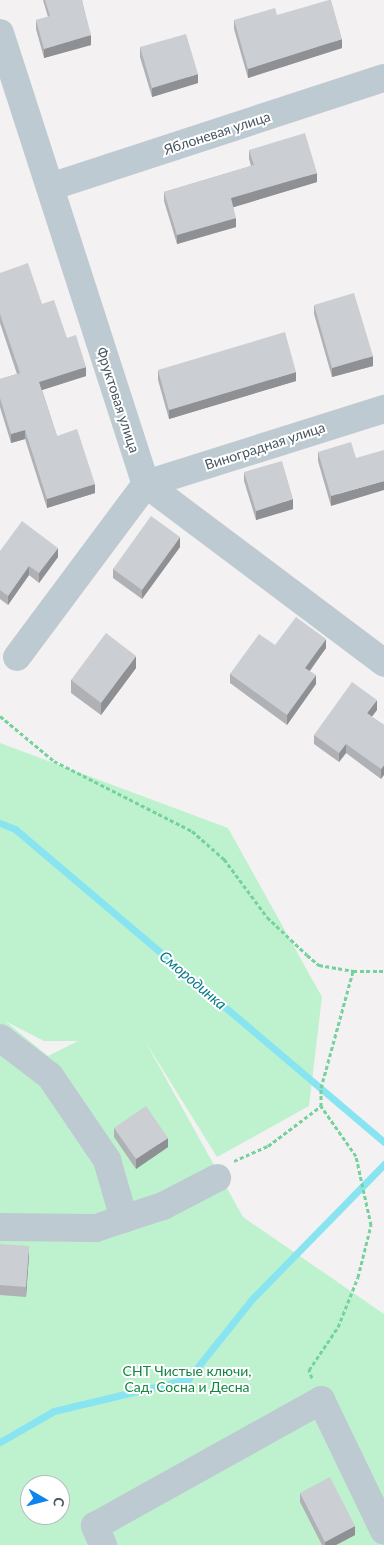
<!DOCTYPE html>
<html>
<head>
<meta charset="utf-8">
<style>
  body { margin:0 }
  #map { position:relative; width:384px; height:1545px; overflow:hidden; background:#f3f1f1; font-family:Lato,sans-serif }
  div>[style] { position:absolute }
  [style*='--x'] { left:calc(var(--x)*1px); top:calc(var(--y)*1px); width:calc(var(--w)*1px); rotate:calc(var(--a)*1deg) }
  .green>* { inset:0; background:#bef2ce }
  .stream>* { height:7px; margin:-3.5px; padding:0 3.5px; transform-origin:3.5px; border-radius:3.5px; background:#89e4f1 }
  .path>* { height:3px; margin-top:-1.5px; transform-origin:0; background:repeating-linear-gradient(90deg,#74d29c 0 4px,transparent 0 6.5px) }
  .minor>* { height:28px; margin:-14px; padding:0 14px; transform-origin:14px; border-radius:14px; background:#becad1 }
  .wall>* { inset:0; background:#afb1b5 }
  .shaded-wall>* { inset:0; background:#8e9094 }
  .building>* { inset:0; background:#cbced3 }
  span { translate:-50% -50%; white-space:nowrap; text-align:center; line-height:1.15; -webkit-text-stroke:4px #fff; paint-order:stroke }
  .street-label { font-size:14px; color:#475660 }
  .park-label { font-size:14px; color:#138643 }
  .water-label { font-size:15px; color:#087c8c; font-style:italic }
  .north { position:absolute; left:20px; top:1475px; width:50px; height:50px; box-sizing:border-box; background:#fff; border:1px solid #b5bbbf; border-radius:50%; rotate:98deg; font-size:14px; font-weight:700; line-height:20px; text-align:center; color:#475660 }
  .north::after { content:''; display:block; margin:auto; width:18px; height:22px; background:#1084ee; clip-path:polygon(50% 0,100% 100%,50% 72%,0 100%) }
</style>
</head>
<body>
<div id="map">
  <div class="green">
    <i style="clip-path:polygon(evenodd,0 743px,228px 828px,322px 997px,309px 1106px,217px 1157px,145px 1041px,243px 1217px,384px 1314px,384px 1545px,0 1545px,0 743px,5px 1021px,44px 1041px,78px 1041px,48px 1056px,5px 1021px,0 743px,30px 1485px,60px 1485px,60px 1515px,30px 1515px,30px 1485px)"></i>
  </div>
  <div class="stream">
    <i style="--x:0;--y:823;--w:16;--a:22"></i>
    <i style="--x:15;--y:829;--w:484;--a:40.3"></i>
    <i style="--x:0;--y:1442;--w:62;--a:-29.9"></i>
    <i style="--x:54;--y:1411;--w:138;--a:-13.4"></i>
    <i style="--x:188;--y:1379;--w:102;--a:-51.3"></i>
    <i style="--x:252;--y:1299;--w:189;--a:-45.6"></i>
  </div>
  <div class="path">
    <i style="--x:0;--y:716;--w:70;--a:39.8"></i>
    <i style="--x:54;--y:761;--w:155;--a:26.9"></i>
    <i style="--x:192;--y:831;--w:43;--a:41.2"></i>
    <i style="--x:224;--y:859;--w:72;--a:53.4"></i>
    <i style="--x:267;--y:917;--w:55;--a:43.5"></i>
    <i style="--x:307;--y:955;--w:16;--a:40"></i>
    <i style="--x:319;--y:965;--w:35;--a:10"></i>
    <i style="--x:234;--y:1161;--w:37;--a:-24"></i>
    <i style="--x:268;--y:1146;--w:66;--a:-37"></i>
    <i style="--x:312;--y:1378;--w:9;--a:-111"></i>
    <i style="--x:309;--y:1370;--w:52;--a:-56"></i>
    <i style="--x:338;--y:1327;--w:54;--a:-68.2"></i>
    <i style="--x:358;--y:1277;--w:54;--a:-76"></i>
    <i style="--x:371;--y:1225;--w:71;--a:-102.3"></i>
    <i style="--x:356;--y:1156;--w:61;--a:-125"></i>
    <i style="--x:321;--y:1106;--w:18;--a:-90"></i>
    <i style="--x:321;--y:1088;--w:121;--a:-74.7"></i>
    <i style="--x:353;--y:971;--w:31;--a:0"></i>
  </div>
  <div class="minor">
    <i style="--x:0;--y:33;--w:474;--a:72.1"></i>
    <i style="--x:146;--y:484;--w:298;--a:36.9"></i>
    <i style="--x:50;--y:187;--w:351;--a:-18.1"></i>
    <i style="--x:17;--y:657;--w:216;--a:-53.3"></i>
    <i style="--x:146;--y:484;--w:250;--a:-17.5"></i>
    <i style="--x:0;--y:1038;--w:63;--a:37.2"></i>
    <i style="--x:50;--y:1076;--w:102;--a:55.8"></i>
    <i style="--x:107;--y:1160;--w:61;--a:73.9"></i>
    <i style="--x:0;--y:1227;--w:96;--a:0.6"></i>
    <i style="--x:96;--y:1228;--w:71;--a:-18.2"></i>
    <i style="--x:163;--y:1206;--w:61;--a:-27.4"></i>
    <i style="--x:103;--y:1545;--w:21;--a:-113"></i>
    <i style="--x:95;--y:1526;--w:259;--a:-29.1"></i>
    <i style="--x:321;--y:1400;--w:145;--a:64.3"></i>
  </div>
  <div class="wall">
    <i style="clip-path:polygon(43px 0,82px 0,91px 45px,44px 58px,36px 29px,36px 20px,48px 17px)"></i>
    <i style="clip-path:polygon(277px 15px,342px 48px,248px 78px,234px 29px,234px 20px)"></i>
    <i style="clip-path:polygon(140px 47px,198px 83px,152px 97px,140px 57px)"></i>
    <i style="clip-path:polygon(249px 150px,317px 182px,233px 207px,236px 227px,177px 244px,164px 201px,164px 192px,251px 166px,249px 159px)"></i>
    <i style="clip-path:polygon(0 273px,42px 304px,67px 338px,86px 376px,42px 390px,57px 436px,95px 493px,47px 508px,25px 439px,11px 443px,0 407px,0 379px,17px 374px,0 323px)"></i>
    <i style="clip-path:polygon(314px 305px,373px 366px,332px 377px,314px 314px)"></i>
    <i style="clip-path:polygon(158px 370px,296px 381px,169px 419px,158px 380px)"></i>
    <i style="clip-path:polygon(318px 452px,356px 458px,331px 506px,318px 461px)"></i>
    <i style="clip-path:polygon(244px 472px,293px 509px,256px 520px,244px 481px)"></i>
    <i style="clip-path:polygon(180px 547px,142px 599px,113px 578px,113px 569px)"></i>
    <i style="clip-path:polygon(0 551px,58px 557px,39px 583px,29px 575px,8px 605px,0 599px)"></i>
    <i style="clip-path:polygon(275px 645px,326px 648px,310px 671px,316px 684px,287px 725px,230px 683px,230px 674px)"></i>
    <i style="clip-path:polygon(136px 668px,101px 715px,71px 693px,71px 680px)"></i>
    <i style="clip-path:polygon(377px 710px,372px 717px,384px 725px,381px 779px,346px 753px,339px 762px,314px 744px,314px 735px)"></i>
    <i style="clip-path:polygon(114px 1128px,168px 1147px,136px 1169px,114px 1137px)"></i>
    <i style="clip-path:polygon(0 1244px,29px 1255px,26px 1297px,0 1295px)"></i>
    <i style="clip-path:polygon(300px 1493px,355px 1535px,336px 1545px,322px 1545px,300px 1502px)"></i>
  </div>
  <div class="shaded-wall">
    <i style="clip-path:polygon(91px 35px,91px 45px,44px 58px,44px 49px)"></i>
    <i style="clip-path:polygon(342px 39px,342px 48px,248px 78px,248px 69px)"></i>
    <i style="clip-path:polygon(198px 74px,198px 83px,152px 97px,152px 88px)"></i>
    <i style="clip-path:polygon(317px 173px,317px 182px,231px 208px,231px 198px)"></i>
    <i style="clip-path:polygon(236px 218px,236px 227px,177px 244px,177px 235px)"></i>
    <i style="clip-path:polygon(373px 356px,373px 366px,332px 377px,332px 368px)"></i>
    <i style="clip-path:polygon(86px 367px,86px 376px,39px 391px,39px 382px)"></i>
    <i style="clip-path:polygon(296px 372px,296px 381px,169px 419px,169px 410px)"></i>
    <i style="clip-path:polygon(25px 430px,25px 439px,11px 443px,11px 434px)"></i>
    <i style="clip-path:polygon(384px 481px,384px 490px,331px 506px,331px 496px)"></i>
    <i style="clip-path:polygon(95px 484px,95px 493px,47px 508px,47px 499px)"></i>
    <i style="clip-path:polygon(293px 499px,293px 509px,256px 520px,256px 511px)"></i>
    <i style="clip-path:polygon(180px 537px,180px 547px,142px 599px,142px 590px)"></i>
    <i style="clip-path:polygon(58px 548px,58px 557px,39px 583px,39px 573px)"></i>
    <i style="clip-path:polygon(29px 566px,29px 575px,8px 605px,8px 596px)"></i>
    <i style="clip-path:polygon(326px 639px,326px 648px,305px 677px,305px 668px)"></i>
    <i style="clip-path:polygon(136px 656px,136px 668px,101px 715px,101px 703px)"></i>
    <i style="clip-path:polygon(316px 675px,316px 684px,287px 725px,287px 715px)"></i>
    <i style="clip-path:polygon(377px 700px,377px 710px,367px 722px,367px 713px)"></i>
    <i style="clip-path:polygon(346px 744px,346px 753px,339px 762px,339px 753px)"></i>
    <i style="clip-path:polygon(384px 765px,384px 775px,381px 779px,381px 769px)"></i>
    <i style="clip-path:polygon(168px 1138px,168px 1147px,136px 1169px,136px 1159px)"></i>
    <i style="clip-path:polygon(29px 1246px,29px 1255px,26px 1297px,26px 1287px)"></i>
    <i style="clip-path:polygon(355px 1526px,355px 1535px,336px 1545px,325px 1545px,325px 1542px)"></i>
  </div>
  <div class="building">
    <i style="clip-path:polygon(45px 0,82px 0,91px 35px,44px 49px,36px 20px,50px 16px)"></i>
    <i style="clip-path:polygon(329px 0,331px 0,342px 39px,248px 69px,234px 20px,275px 8px,277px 15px)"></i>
    <i style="clip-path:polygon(186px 34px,198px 74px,152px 88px,140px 47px)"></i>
    <i style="clip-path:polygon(305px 133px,317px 173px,231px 198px,236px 218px,177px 235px,164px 192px,254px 165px,249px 150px)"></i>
    <i style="clip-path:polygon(28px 263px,42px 304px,54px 300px,67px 338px,76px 335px,86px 367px,39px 382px,57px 436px,77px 429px,95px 484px,47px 499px,25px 430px,11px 434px,0 398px,0 379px,20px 373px,0 314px,0 273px)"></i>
    <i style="clip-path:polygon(354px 293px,373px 356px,332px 368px,314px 305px)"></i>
    <i style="clip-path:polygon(285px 332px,296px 372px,169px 410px,158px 370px)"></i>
    <i style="clip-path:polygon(351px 442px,356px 458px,384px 450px,384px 481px,331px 496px,318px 452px)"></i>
    <i style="clip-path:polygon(282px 461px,293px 499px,256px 511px,244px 472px)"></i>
    <i style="clip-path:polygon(151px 516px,180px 537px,142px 590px,113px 569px)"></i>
    <i style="clip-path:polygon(22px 521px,58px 548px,39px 573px,29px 566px,8px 596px,0 590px,0 551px)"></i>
    <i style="clip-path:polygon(296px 617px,326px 639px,305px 668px,316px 675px,287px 715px,230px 674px,259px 634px,275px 645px)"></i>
    <i style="clip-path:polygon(106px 633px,136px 656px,101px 703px,71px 680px)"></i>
    <i style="clip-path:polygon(352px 682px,377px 700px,367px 713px,384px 725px,384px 765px,381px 769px,346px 744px,339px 753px,314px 735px)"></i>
    <i style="clip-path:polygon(146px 1106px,168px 1138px,136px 1159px,114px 1128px)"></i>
    <i style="clip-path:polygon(0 1244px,29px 1246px,26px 1287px,0 1285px)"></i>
    <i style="clip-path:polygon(330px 1477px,355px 1526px,325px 1542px,300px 1493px)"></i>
  </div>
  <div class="street-label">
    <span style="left:217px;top:133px;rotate:-18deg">Яблоневая улица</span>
    <span style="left:118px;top:400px;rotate:72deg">Фруктовая улица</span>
    <span style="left:265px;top:446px;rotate:-18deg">Виноградная улица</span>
  </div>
  <div class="park-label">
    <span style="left:187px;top:1379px">СНТ Чистые ключи,<br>Сад, Сосна и Десна</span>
  </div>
  <div class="water-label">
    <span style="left:193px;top:980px;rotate:40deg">Смородинка</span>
  </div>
  <div class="north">С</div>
</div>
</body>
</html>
